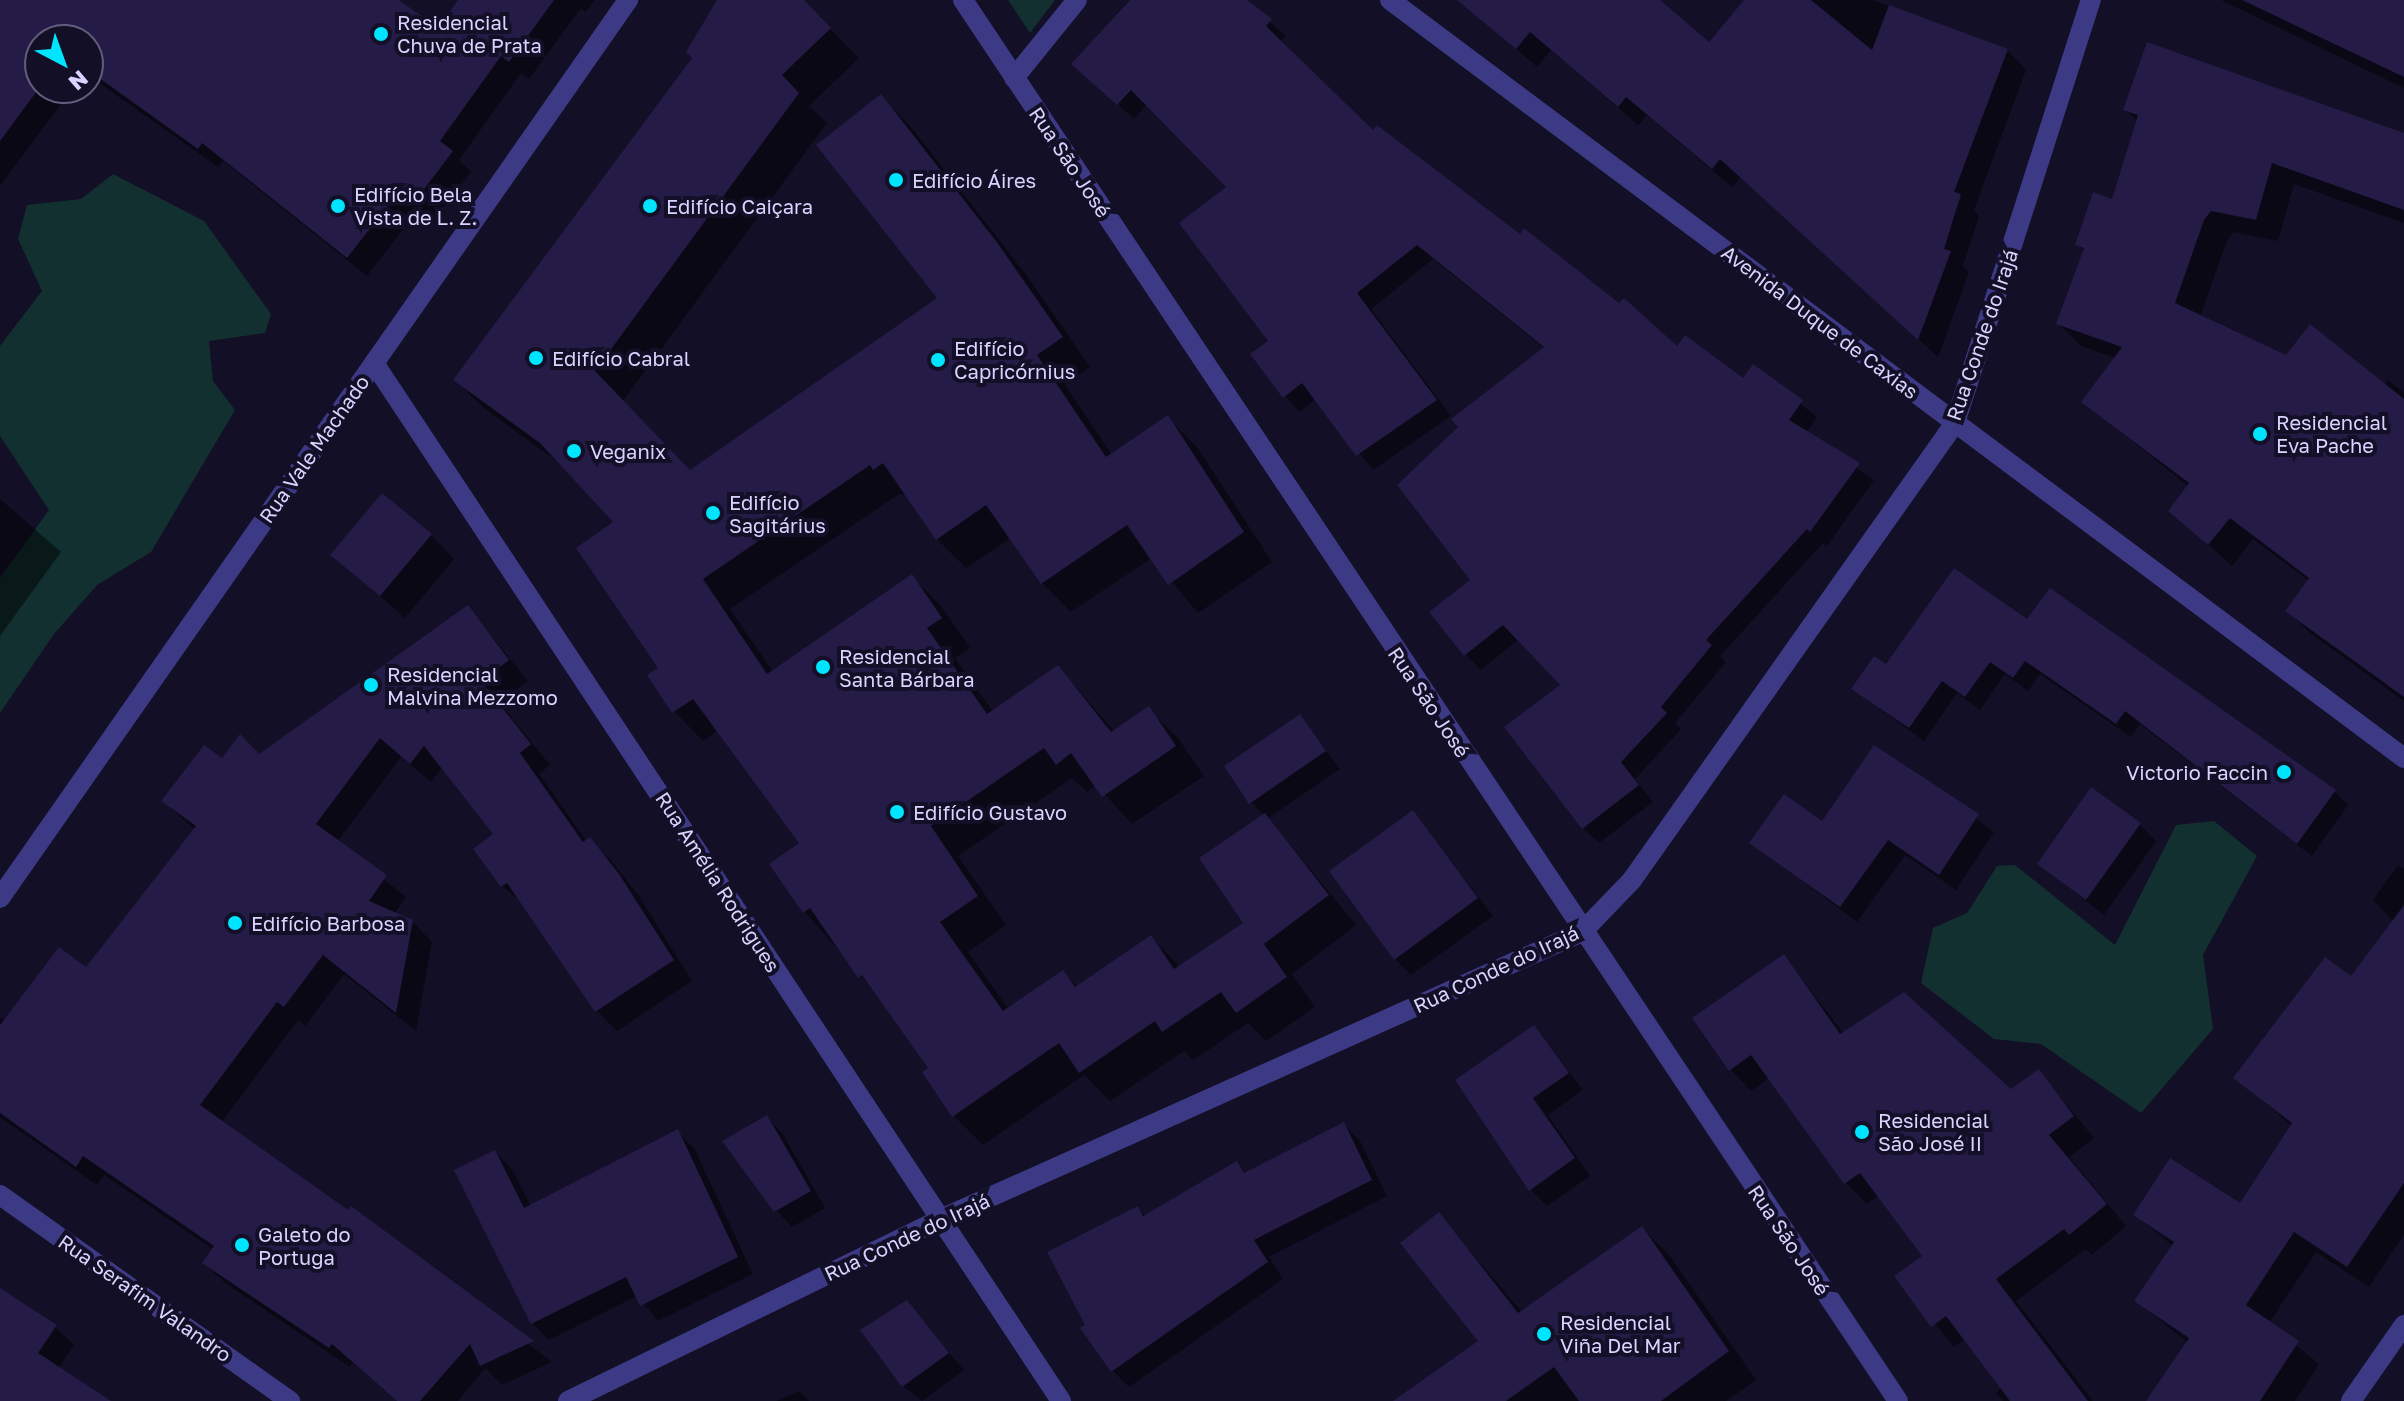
<!DOCTYPE html>
<html>
<head>
<meta charset="utf-8">
<style>
  body { margin:0 }
  #map { position:relative; width:2404px; height:1401px; overflow:hidden; background:#130f26; font-family:"Golos Text",sans-serif }
  div>[style] { position:absolute }
  [style*='--x'] { left:calc(var(--x)*1px); top:calc(var(--y)*1px); width:calc(var(--w)*1px); rotate:calc(var(--a)*1deg) }
  .green>* { inset:0; background:#12302f }
  .shadow>* { inset:0; background:#0007 }
  .building>* { inset:0; background:#241b47 }
  .minor>* { height:20px; margin:-10px; padding:0 10px; transform-origin:10px; border-radius:10px; background:#3d3a85 }
  .dots>* { width:22px; height:22px; translate:-50% -50%; box-sizing:border-box; border:4px solid #130f26; border-radius:50% }
  span { translate:-50% -50%; white-space:nowrap; text-align:center; line-height:1.15; -webkit-text-stroke:8px #130f26; paint-order:stroke }
  .poi-label { font-size:20px; color:#d9d4ff }
  .left { translate:0 -50%; text-align:left }
  .right { translate:-100% -50%; text-align:right }
  .street-label { font-size:20px; color:#d9d4ff }
  .north { position:absolute; left:24px; top:24px; width:80px; height:80px; box-sizing:border-box; background:#130f26; border:2px solid #625e7d; border-radius:50%; rotate:139deg; font-size:22px; font-weight:700; line-height:32px; text-align:center; color:#d9d4ff }
  .north::after { content:''; display:block; margin:auto; width:28px; height:36px; background:#00e5ff; clip-path:polygon(50% 0,100% 100%,50% 72%,0 100%) }
</style>
</head>
<body>
<div id="map">
  <div class="green">
    <i style="clip-path:polygon(1008px 0,1055px 0,1030px 33px)"></i>
    <i style="clip-path:polygon(113px 174px,204px 221px,271px 314px,265px 333px,209px 341px,213px 381px,235px 410px,151px 552px,97px 585px,54px 634px,0 713px,0 578px,49px 510px,0 436px,0 346px,42px 291px,18px 239px,27px 205px,81px 199px)"></i>
    <i style="clip-path:polygon(2214px 821px,2257px 856px,2203px 955px,2213px 1029px,2141px 1113px,2041px 1044px,1994px 1039px,1921px 983px,1933px 928px,1967px 913px,1997px 866px,2015px 865px,2115px 945px,2176px 825px)"></i>
  </div>
  <div class="shadow">
    <i style="clip-path:polygon(6px 0,256px 0,438px 30px,461px 0,595px 0,585px 12px,581px 8px,529px 79px,521px 73px,459px 160px,471px 172px,432px 223px,417px 211px,367px 276px,223px 161px,218px 167px,88px 75px,88px 40px,40px 40px,40px 88px,73px 88px,0 186px,0 7px)"></i>
    <i style="clip-path:polygon(719px 0,802px 0,859px 58px,809px 106px,827px 123px,623px 401px,690px 472px,940px 298px,881px 97px,910px 126px,1025px 273px,1090px 367px,1065px 385px,1112px 455px,1168px 418px,1197px 447px,1272px 562px,1198px 613px,1152px 558px,1071px 612px,1042px 583px,1011px 538px,966px 568px,937px 539px,907px 495px,899px 494px,730px 609px,773px 672px,912px 577px,941px 606px,970px 648px,955px 658px,993px 712px,1058px 667px,1115px 732px,1148px 709px,1178px 738px,1204px 776px,1132px 824px,1096px 785px,1087px 792px,1072px 778px,958px 856px,1006px 925px,968px 952px,1009px 1010px,1063px 973px,1078px 987px,1151px 937px,1180px 967px,1246px 923px,1264px 815px,1251px 802px,1300px 717px,1340px 769px,1268px 818px,1356px 925px,1292px 974px,1315px 1007px,1266px 1041px,1248px 1023px,1193px 1060px,1184px 1051px,1110px 1101px,1084px 1075px,983px 1145px,954px 1116px,930px 1069px,881px 998px,805px 912px,772px 864px,801px 844px,718px 730px,703px 741px,674px 711px,616px 523px,565px 467px,485px 409px,455px 380px,695px 58px)"></i>
    <i style="clip-path:polygon(1129px 0,1244px 0,1286px 36px,1280px 42px,1373px 133px,1677px 349px,1743px 380px,1753px 366px,1817px 417px,1806px 433px,1874px 480px,1827px 546px,1823px 543px,1720px 656px,1726px 662px,1675px 723px,1681px 729px,1635px 779px,1653px 802px,1599px 843px,1583px 828px,1563px 685px,1519px 639px,1481px 670px,1465px 654px,1473px 581px,1545px 349px,1433px 259px,1371px 309px,1451px 416px,1373px 470px,1316px 399px,1300px 412px,1285px 396px,1229px 187px,1147px 104px,1134px 119px,1074px 64px)"></i>
    <i style="clip-path:polygon(1478px 0,1657px 0,1709px 45px,1747px 0,1873px 0,2007px 50px,2026px 70px,1974px 210px,1979px 216px,1963px 266px,1969px 272px,1938px 357px,1741px 177px,1732px 187px,1647px 115px,1638px 125px,1551px 50px,1537px 67px,1471px 9px)"></i>
    <i style="clip-path:polygon(2221px 0,2372px 0,2404px 10px,2404px 88px)"></i>
    <i style="clip-path:polygon(2125px 109px,2404px 135px,2404px 223px,2294px 184px,2278px 241px,2233px 232px,2226px 243px,2200px 317px,2286px 358px,2384px 385px,2388px 380px,2404px 393px,2404px 701px,2310px 633px,2288px 611px,2309px 581px,2253px 539px,2232px 566px,2171px 511px,2189px 487px,2084px 402px,2116px 358px,2081px 346px,2059px 324px,2085px 252px,2077px 244px,2113px 201px,2138px 122px)"></i>
    <i style="clip-path:polygon(0 499px,61px 552px,0 636px)"></i>
    <i style="clip-path:polygon(431px 535px,454px 559px,405px 618px,333px 555px)"></i>
    <i style="clip-path:polygon(468px 607px,528px 681px,499px 702px,550px 765px,539px 774px,587px 842px,610px 859px,639px 896px,692px 981px,617px 1031px,597px 1011px,525px 905px,502px 886px,475px 849px,496px 835px,443px 767px,431px 782px,401px 757px,337px 842px,406px 897px,394px 914px,412px 921px,432px 942px,416px 1031px,344px 974px,305px 1026px,298px 1020px,221px 1123px,349px 1212px,352px 1209px,552px 1362px,502px 1385px,485px 1368px,458px 1401px,397px 1401px,353px 1363px,350px 1367px,225px 1283px,204px 1263px,214px 1250px,104px 1175px,97px 1185px,0 1117px,0 1018px,7px 1020px,87px 970px,195px 830px,163px 801px,222px 761px,260px 756px)"></i>
    <i style="clip-path:polygon(2028px 621px,2334px 791px,2348px 805px,2312px 856px,2140px 724px,2131px 737px,2040px 674px,2028px 691px,2005px 674px,1980px 710px,1957px 693px,1924px 741px,1853px 689px,1886px 667px)"></i>
    <i style="clip-path:polygon(1874px 747px,1994px 832px,1956px 890px,1905px 855px,1857px 922px,1752px 843px,1823px 824px)"></i>
    <i style="clip-path:polygon(1413px 812px,1493px 916px,1411px 975px,1395px 959px)"></i>
    <i style="clip-path:polygon(2140px 825px,2156px 841px,2104px 915px,2039px 864px)"></i>
    <i style="clip-path:polygon(2398px 865px,2404px 869px,2404px 1235px,2369px 1287px,2316px 1252px,2269px 1323px,2319px 1364px,2295px 1401px,2148px 1401px,2188px 1343px,2137px 1301px,2173px 1246px,2135px 1215px,2240px 1205px,2292px 1126px,2236px 1078px,2352px 979px,2394px 922px,2373px 900px)"></i>
    <i style="clip-path:polygon(1784px 956px,1844px 1034px,2011px 1092px,2039px 1071px,2094px 1138px,2069px 1157px,2126px 1226px,2092px 1255px,2086px 1249px,2016px 1301px,2093px 1401px,2003px 1401px,1996px 1393px,2002px 1387px,1965px 1339px,1954px 1347px,1897px 1277px,1925px 1256px,1879px 1195px,1867px 1204px,1846px 1183px,1770px 1077px,1751px 1091px,1730px 1069px)"></i>
    <i style="clip-path:polygon(1534px 1027px,1583px 1090px,1548px 1115px,1590px 1176px,1547px 1206px,1530px 1189px)"></i>
    <i style="clip-path:polygon(767px 1118px,783px 1134px,825px 1208px,792px 1227px,776px 1210px)"></i>
    <i style="clip-path:polygon(1344px 1125px,1360px 1141px,1387px 1196px,1269px 1257px,1283px 1279px,1129px 1387px,1112px 1370px,1088px 1325px,1137px 1208px,1146px 1216px,1237px 1164px,1247px 1174px)"></i>
    <i style="clip-path:polygon(677px 1132px,694px 1148px,753px 1274px,658px 1321px,637px 1296px,549px 1340px,532px 1323px,495px 1152px,512px 1169px,531px 1207px)"></i>
    <i style="clip-path:polygon(1439px 1215px,1522px 1312px,1642px 1228px,1670px 1256px,1756px 1380px,1726px 1401px,1419px 1401px,1481px 1341px)"></i>
    <i style="clip-path:polygon(906px 1303px,964px 1370px,922px 1401px,903px 1386px,863px 1331px)"></i>
    <i style="clip-path:polygon(0 1321px,55px 1327px,74px 1345px,58px 1369px,107px 1401px,0 1401px)"></i>
    <i style="clip-path:polygon(799px 1391px,809px 1401px,776px 1401px)"></i>
  </div>
  <div class="building">
    <i style="clip-path:polygon(0 0,399px 0,438px 28px,458px 0,554px 0,509px 62px,501px 56px,440px 141px,453px 151px,412px 205px,397px 194px,347px 258px,202px 143px,198px 149px,88px 70px,88px 40px,40px 36px,40px 87px,0 141px)"></i>
    <i style="clip-path:polygon(717px 0,804px 0,831px 28px,782px 75px,799px 93px,595px 371px,690px 470px,937px 298px,816px 145px,881px 94px,996px 241px,1063px 337px,1037px 355px,1106px 457px,1168px 415px,1244px 532px,1168px 585px,1127px 525px,1041px 584px,986px 505px,936px 540px,883px 463px,873px 470px,870px 465px,703px 579px,767px 674px,912px 574px,942px 618px,927px 628px,987px 714px,1058px 665px,1111px 732px,1149px 706px,1176px 746px,1102px 797px,1071px 753px,1056px 765px,1044px 748px,931px 826px,978px 896px,940px 922px,1003px 1011px,1063px 970px,1075px 987px,1151px 935px,1174px 969px,1243px 923px,1199px 858px,1265px 813px,1329px 895px,1264px 944px,1287px 977px,1236px 1013px,1221px 992px,1162px 1032px,1155px 1021px,1079px 1073px,1059px 1043px,952px 1117px,922px 1072px,928px 1068px,862px 975px,858px 978px,810px 908px,803px 913px,769px 864px,799px 843px,693px 699px,672px 713px,647px 675px,658px 668px,576px 548px,613px 522px,540px 443px,453px 380px,692px 58px,686px 52px)"></i>
    <i style="clip-path:polygon(1130px 0,1247px 0,1272px 19px,1266px 26px,1373px 130px,1377px 125px,1520px 234px,1524px 228px,1619px 303px,1624px 298px,1677px 346px,1685px 335px,1743px 378px,1753px 364px,1803px 400px,1789px 420px,1860px 463px,1810px 532px,1807px 529px,1706px 640px,1712px 645px,1661px 707px,1667px 713px,1621px 762px,1639px 785px,1582px 829px,1504px 727px,1560px 685px,1503px 625px,1464px 656px,1429px 612px,1470px 580px,1397px 485px,1458px 427px,1451px 419px,1544px 347px,1417px 245px,1357px 293px,1437px 400px,1356px 456px,1302px 383px,1283px 398px,1250px 354px,1268px 341px,1179px 223px,1226px 187px,1131px 90px,1117px 105px,1071px 64px)"></i>
    <i style="clip-path:polygon(1457px 0,1660px 0,1709px 42px,1744px 0,1811px 0,1872px 50px,1889px 5px,2008px 49px,1954px 192px,1961px 194px,1944px 249px,1951px 251px,1918px 340px,1720px 159px,1712px 169px,1626px 97px,1618px 107px,1530px 32px,1516px 49px)"></i>
    <i style="clip-path:polygon(2242px 0,2404px 0,2404px 77px)"></i>
    <i style="clip-path:polygon(2147px 42px,2404px 133px,2404px 210px,2272px 163px,2256px 220px,2211px 211px,2204px 220px,2175px 303px,2286px 355px,2310px 324px,2404px 399px,2404px 697px,2285px 611px,2309px 578px,2230px 518px,2208px 545px,2168px 511px,2189px 483px,2081px 402px,2122px 347px,2056px 324px,2084px 248px,2075px 245px,2093px 192px,2112px 199px,2138px 115px,2123px 110px)"></i>
    <i style="clip-path:polygon(382px 493px,432px 534px,380px 596px,330px 555px)"></i>
    <i style="clip-path:polygon(1954px 568px,2027px 619px,2050px 588px,2336px 790px,2297px 844px,2125px 711px,2116px 724px,2025px 661px,2013px 678px,1990px 662px,1965px 697px,1942px 681px,1909px 728px,1851px 689px,1874px 656px,1886px 664px)"></i>
    <i style="clip-path:polygon(468px 605px,509px 660px,481px 681px,531px 744px,520px 753px,583px 842px,590px 837px,619px 874px,674px 960px,595px 1012px,507px 883px,501px 887px,473px 849px,493px 834px,424px 746px,410px 764px,380px 738px,316px 824px,387px 875px,369px 901px,413px 920px,396px 1013px,323px 955px,284px 1007px,277px 1002px,200px 1105px,348px 1210px,351px 1206px,534px 1341px,480px 1366px,470px 1344px,420px 1401px,397px 1401px,332px 1344px,329px 1348px,202px 1263px,214px 1246px,83px 1156px,76px 1167px,0 1113px,0 1025px,59px 947px,86px 967px,196px 826px,161px 801px,204px 745px,222px 758px,240px 734px,259px 754px)"></i>
    <i style="clip-path:polygon(1300px 714px,1326px 751px,1249px 804px,1224px 766px)"></i>
    <i style="clip-path:polygon(1874px 745px,1979px 814px,1939px 875px,1888px 840px,1840px 907px,1749px 843px,1784px 794px,1822px 821px)"></i>
    <i style="clip-path:polygon(2091px 787px,2141px 823px,2086px 900px,2037px 864px)"></i>
    <i style="clip-path:polygon(1413px 810px,1478px 898px,1394px 960px,1329px 871px)"></i>
    <i style="clip-path:polygon(2404px 905px,2404px 1183px,2347px 1267px,2294px 1232px,2246px 1305px,2299px 1341px,2260px 1401px,2146px 1401px,2189px 1338px,2134px 1301px,2174px 1242px,2133px 1215px,2170px 1158px,2240px 1203px,2292px 1123px,2233px 1078px,2325px 957px,2351px 976px)"></i>
    <i style="clip-path:polygon(1784px 954px,1840px 1034px,1904px 992px,2011px 1089px,2039px 1069px,2074px 1116px,2049px 1135px,2107px 1204px,2069px 1235px,2064px 1229px,1996px 1279px,2088px 1401px,2010px 1401px,1946px 1316px,1931px 1327px,1894px 1276px,1922px 1256px,1860px 1173px,1844px 1184px,1751px 1055px,1729px 1071px,1692px 1018px)"></i>
    <i style="clip-path:polygon(1534px 1025px,1569px 1073px,1533px 1098px,1575px 1158px,1529px 1191px,1455px 1080px)"></i>
    <i style="clip-path:polygon(767px 1115px,811px 1191px,774px 1212px,722px 1141px)"></i>
    <i style="clip-path:polygon(1344px 1122px,1372px 1180px,1254px 1240px,1268px 1262px,1111px 1372px,1080px 1328px,1085px 1325px,1047px 1252px,1138px 1206px,1143px 1216px,1237px 1161px,1244px 1173px)"></i>
    <i style="clip-path:polygon(678px 1129px,738px 1257px,640px 1306px,626px 1277px,531px 1324px,454px 1170px,495px 1150px,524px 1208px)"></i>
    <i style="clip-path:polygon(1439px 1212px,1518px 1313px,1642px 1226px,1729px 1351px,1661px 1401px,1579px 1401px,1554px 1367px,1506px 1401px,1393px 1401px,1478px 1341px,1400px 1243px)"></i>
    <i style="clip-path:polygon(0 1288px,57px 1325px,38px 1353px,111px 1401px,0 1401px)"></i>
    <i style="clip-path:polygon(907px 1300px,949px 1353px,902px 1387px,860px 1330px)"></i>
  </div>
  <div class="minor">
    <i style="--x:963;--y:0;--w:1684;--a:56.28"></i>
    <i style="--x:1390;--y:0;--w:1266;--a:36.78"></i>
    <i style="--x:1014;--y:78;--w:100;--a:-51.1"></i>
    <i style="--x:374;--y:363;--w:1245;--a:56.5"></i>
    <i style="--x:0;--y:898;--w:1096;--a:-55.03"></i>
    <i style="--x:0;--y:1195;--w:356;--a:35.4"></i>
    <i style="--x:568;--y:1401;--w:415;--a:-26"></i>
    <i style="--x:941;--y:1219;--w:702;--a:-24.12"></i>
    <i style="--x:1582;--y:932;--w:72;--a:-46.1"></i>
    <i style="--x:1632;--y:880;--w:560;--a:-54.75"></i>
    <i style="--x:1955;--y:423;--w:444;--a:-72.2"></i>
    <i style="--x:2351;--y:1401;--w:93;--a:-55.1"></i>
  </div>
  <div class="dots">
    <i style="left:381px;top:34px;background:#00e5ff"></i>
    <i style="left:896px;top:180px;background:#00e5ff"></i>
    <i style="left:338px;top:206px;background:#00e5ff"></i>
    <i style="left:650px;top:206px;background:#00e5ff"></i>
    <i style="left:536px;top:358px;background:#00e5ff"></i>
    <i style="left:938px;top:360px;background:#00e5ff"></i>
    <i style="left:2260px;top:434px;background:#00e5ff"></i>
    <i style="left:574px;top:451px;background:#00e5ff"></i>
    <i style="left:713px;top:513px;background:#00e5ff"></i>
    <i style="left:823px;top:667px;background:#00e5ff"></i>
    <i style="left:371px;top:685px;background:#00e5ff"></i>
    <i style="left:2284px;top:772px;background:#00e5ff"></i>
    <i style="left:897px;top:812px;background:#00e5ff"></i>
    <i style="left:235px;top:923px;background:#00e5ff"></i>
    <i style="left:1862px;top:1132px;background:#00e5ff"></i>
    <i style="left:242px;top:1245px;background:#00e5ff"></i>
    <i style="left:1544px;top:1334px;background:#00e5ff"></i>
  </div>
  <div class="poi-label">
    <span class="left" style="left:397px;top:34px">Residencial<br>Chuva de Prata</span>
    <span class="left" style="left:912px;top:180px">Edifício Áires</span>
    <span class="left" style="left:354px;top:206px">Edifício Bela<br>Vista de L. Z.</span>
    <span class="left" style="left:666px;top:206px">Edifício Caiçara</span>
    <span class="left" style="left:954px;top:360px">Edifício<br>Capricórnius</span>
    <span class="left" style="left:552px;top:358px">Edifício Cabral</span>
    <span class="left" style="left:2276px;top:434px">Residencial<br>Eva Pache</span>
    <span class="left" style="left:590px;top:451px">Veganix</span>
    <span class="left" style="left:729px;top:514px">Edifício<br>Sagitárius</span>
    <span class="left" style="left:839px;top:668px">Residencial<br>Santa Bárbara</span>
    <span class="left" style="left:387px;top:686px">Residencial<br>Malvina Mezzomo</span>
    <span class="right" style="left:2268px;top:772px">Victorio Faccin</span>
    <span class="left" style="left:913px;top:812px">Edifício Gustavo</span>
    <span class="left" style="left:251px;top:923px">Edifício Barbosa</span>
    <span class="left" style="left:1878px;top:1132px">Residencial<br>São José II</span>
    <span class="left" style="left:258px;top:1246px">Galeto do<br>Portuga</span>
    <span class="left" style="left:1560px;top:1334px">Residencial<br>Viña Del Mar</span>
  </div>
  <div class="street-label">
    <span style="left:1070px;top:162px;rotate:56deg">Rua São José</span>
    <span style="left:1820px;top:322px;rotate:37deg">Avenida Duque de Caxias</span>
    <span style="left:1982px;top:335px;rotate:-71deg">Rua Conde do Irajá</span>
    <span style="left:314px;top:449px;rotate:-55deg">Rua Vale Machado</span>
    <span style="left:1429px;top:702px;rotate:56deg">Rua São José</span>
    <span style="left:718px;top:882px;rotate:57deg">Rua Amélia Rodrigues</span>
    <span style="left:1496px;top:969px;rotate:-25deg">Rua Conde do Irajá</span>
    <span style="left:907px;top:1237px;rotate:-25deg">Rua Conde do Irajá</span>
    <span style="left:1789px;top:1240px;rotate:56deg">Rua São José</span>
    <span style="left:145px;top:1298px;rotate:35deg">Rua Serafim Valandro</span>
  </div>
  <div class="north">N</div>
</div>
</body>
</html>
